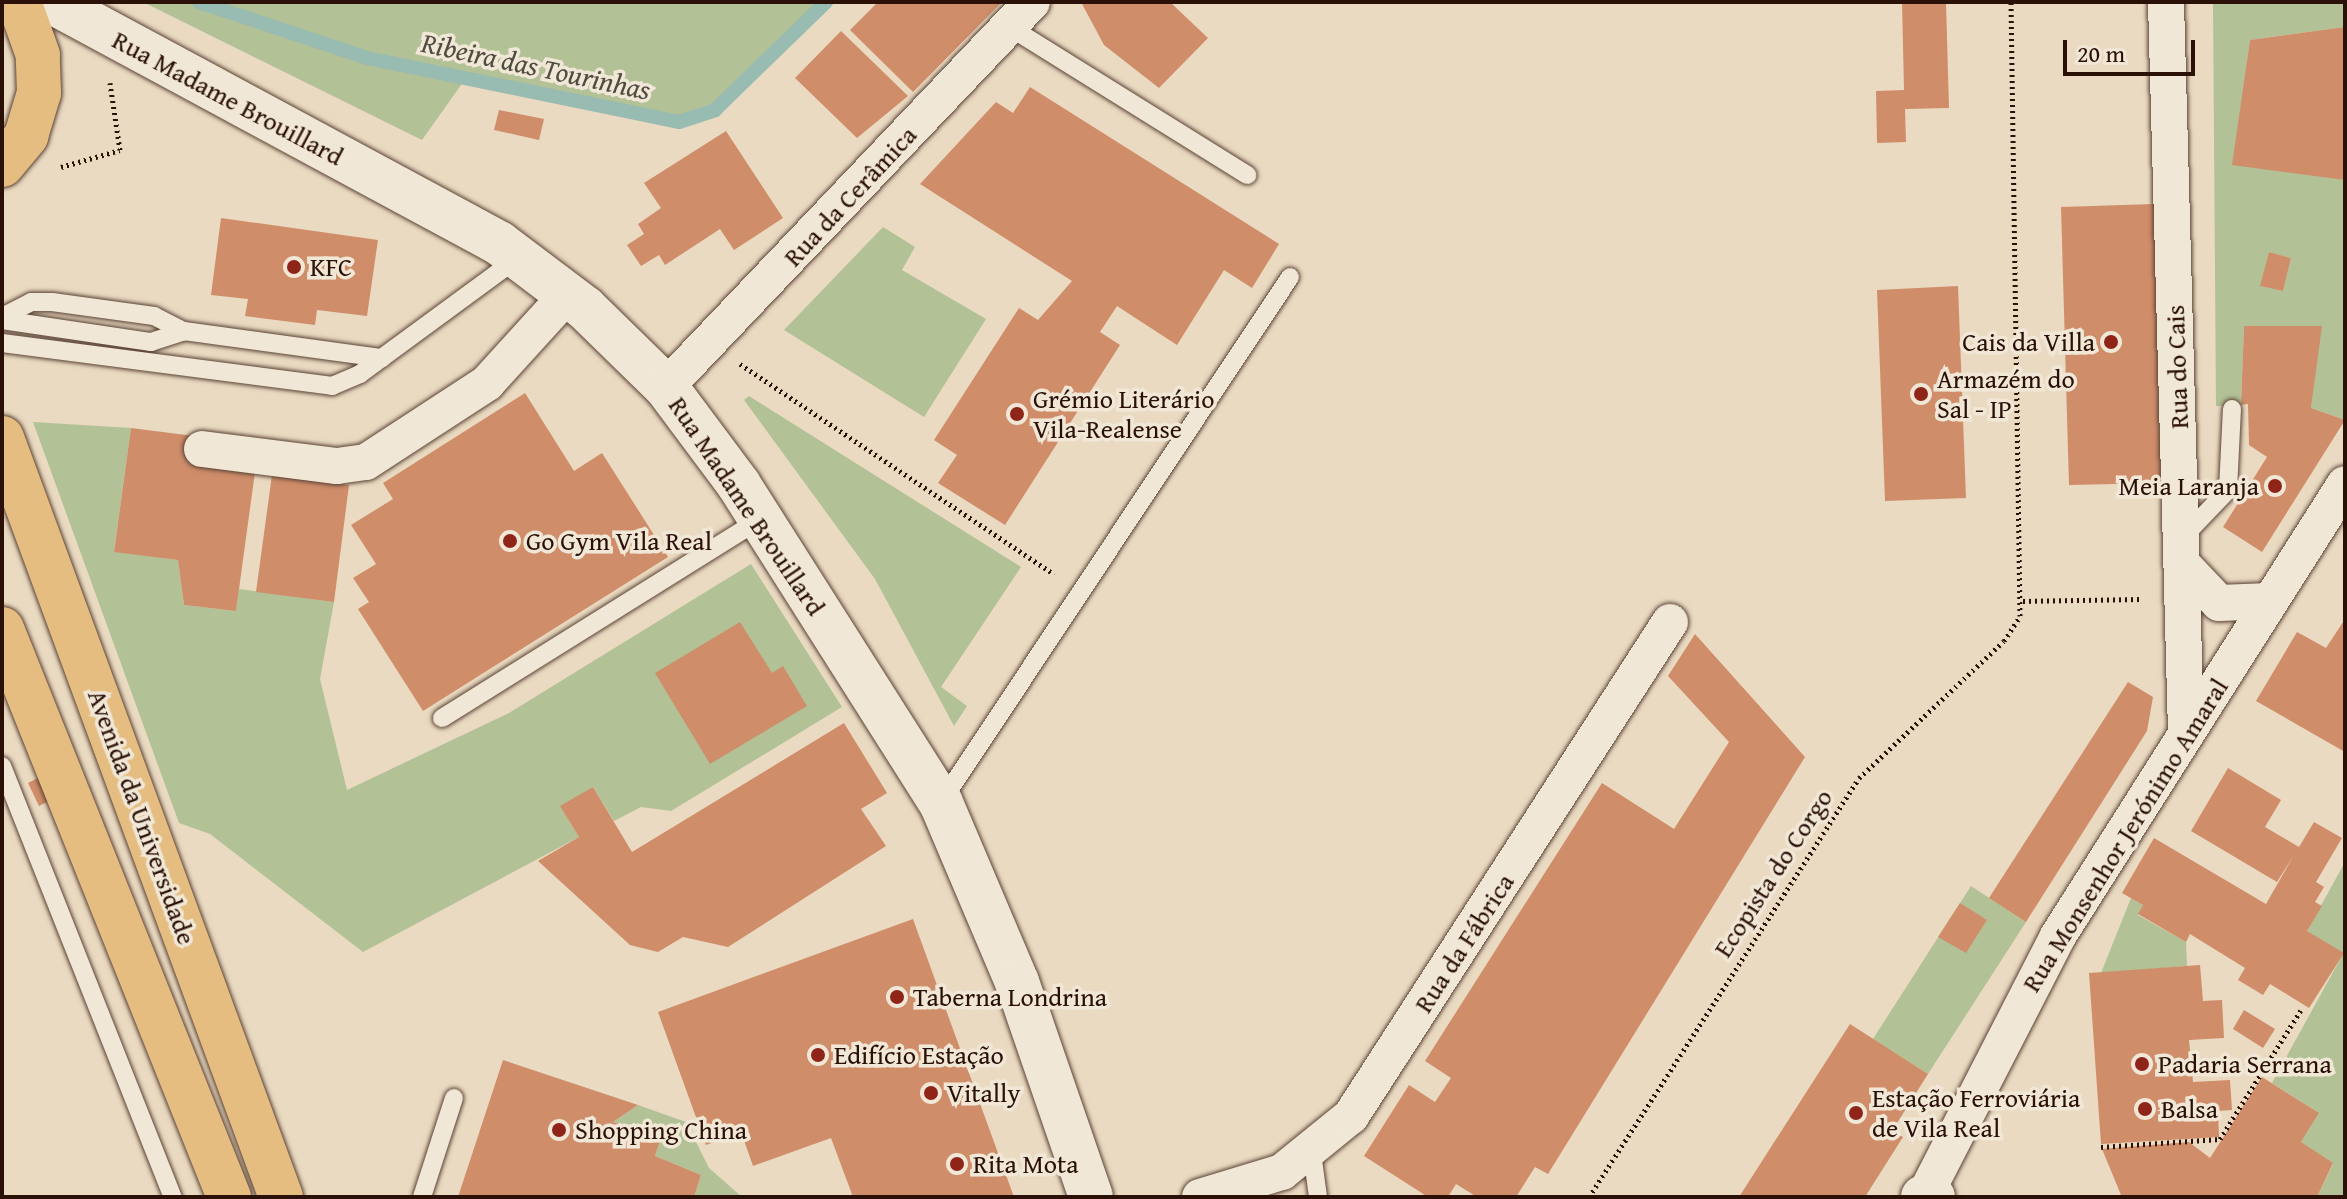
<!DOCTYPE html>
<html>
<head>
<meta charset="utf-8">
<style>
  body { margin:0 }
  #map { position:relative; width:2347px; height:1199px; overflow:hidden; background:#eadac1; font-family:"Gentium Book Plus",serif }
  div>[style] { position:absolute }
  [style*='--x'] { left:calc(var(--x)*1px); top:calc(var(--y)*1px); width:calc(var(--w)*1px); rotate:calc(var(--a)*1deg) }
  .green>* { inset:0; background:#b2c196 }
  .stream>* { height:14px; margin:-7px; padding:0 7px; transform-origin:7px; border-radius:7px; background:#98bbb2 }
  .building>* { inset:0; background:#cf8d6a }
  .path>* { height:5px; margin-top:-2.5px; transform-origin:0; background:repeating-linear-gradient(90deg,#2a1006 0 2px,transparent 0 6px) }
  .roads { filter:drop-shadow(0 0 2px #5a4235) drop-shadow(0 0 2px #5a4235) }
  .service>* { height:18px; margin:-9px; padding:0 9px; transform-origin:9px; border-radius:9px; background:#f1e7d7 }
  .minor>* { height:36px; margin:-18px; padding:0 18px; transform-origin:18px; border-radius:18px; background:#f1e7d7 }
  .secondary>* { height:44px; margin:-22px; padding:0 22px; transform-origin:22px; border-radius:22px; background:#f1e7d7 }
  .primary>* { height:44px; margin:-22px; padding:0 22px; transform-origin:22px; border-radius:22px; background:#e5bd80 }
  .dots>* { width:22px; height:22px; translate:-50% -50%; box-sizing:border-box; border:4px solid #f1e7d7; border-radius:50% }
  span { translate:-50% -50%; white-space:nowrap; text-align:center; line-height:1.15; -webkit-text-stroke:7px #f1e7d7; paint-order:stroke }
  .street-label { font-size:26px; color:#2a1006 }
  .poi-label { font-size:26px; color:#2a1006 }
  .left { translate:0 -50%; text-align:left }
  .right { translate:-100% -50%; text-align:right }
  .water-label { font-size:28px; color:#504c42; font-style:italic }
  .frame { position:absolute; inset:0; border:4px solid #2a1006; pointer-events:none }
  .scale { position:absolute; left:2063px; top:40px; width:132px; height:36px; box-sizing:border-box; border:4px solid #2a1006; border-top:0; padding-left:10px; font-size:24px; line-height:28px; white-space:nowrap; color:#2a1006; -webkit-text-stroke:6px #f1e7d7; paint-order:stroke }
</style>
</head>
<body>
<div id="map">
  <div class="green">
    <i style="clip-path:polygon(143px 2px,826px 2px,699px 118px,653px 119px,466px 78px,422px 140px)"></i>
    <i style="clip-path:polygon(evenodd,2213px 2px,2345px 2px,2345px 27px,2250px 40px,2233px 164px,2345px 180px,2345px 420px,2311px 408px,2321px 326px,2244px 326px,2241px 405px,2216px 406px,2213px 2px,2269px 252px,2291px 258px,2283px 291px,2261px 286px,2269px 252px)"></i>
    <i style="clip-path:polygon(883px 227px,915px 247px,902px 270px,986px 319px,924px 417px,784px 330px)"></i>
    <i style="clip-path:polygon(749px 396px,1021px 567px,941px 687px,967px 706px,954px 726px,875px 579px,744px 400px)"></i>
    <i style="clip-path:polygon(33px 422px,131px 428px,114px 551px,178px 560px,184px 605px,236px 611px,239px 589px,334px 602px,320px 679px,347px 790px,509px 713px,751px 564px,842px 707px,671px 811px,641px 807px,614px 821px,593px 787px,561px 807px,579px 837px,363px 952px,210px 834px,179px 823px)"></i>
    <i style="clip-path:polygon(2345px 862px,2345px 1197px,2317px 1197px,2333px 1164px,2301px 1142px,2319px 1113px,2272px 1083px,2343px 954px,2307px 931px)"></i>
    <i style="clip-path:polygon(1971px 886px,2026px 922px,1928px 1074px,1873px 1039px)"></i>
    <i style="clip-path:polygon(2131px 898px,2143px 905px,2138px 915px,2186px 942px,2187px 966px,2101px 973px)"></i>
    <i style="clip-path:polygon(638px 1105px,686px 1122px,709px 1168px,742px 1197px,694px 1197px,701px 1175px,655px 1156px,661px 1138px,613px 1122px)"></i>
  </div>
  <div class="stream">
    <i style="--x:199;--y:2;--w:177;--a:18.4"></i>
    <i style="--x:367;--y:58;--w:318;--a:11.6"></i>
    <i style="--x:679;--y:122;--w:38;--a:-18"></i>
    <i style="--x:715;--y:110;--w:155;--a:-44.2"></i>
  </div>
  <div class="building">
    <i style="clip-path:polygon(878px 2px,1002px 2px,913px 92px,850px 30px)"></i>
    <i style="clip-path:polygon(1081px 2px,1170px 2px,1208px 38px,1159px 88px,1104px 45px)"></i>
    <i style="clip-path:polygon(1902px 2px,1946px 2px,1949px 108px,1905px 109px,1906px 142px,1877px 143px,1876px 91px,1904px 90px)"></i>
    <i style="clip-path:polygon(2345px 27px,2345px 180px,2232px 165px,2250px 40px)"></i>
    <i style="clip-path:polygon(841px 31px,908px 96px,857px 138px,795px 78px)"></i>
    <i style="clip-path:polygon(1030px 87px,1279px 244px,1252px 288px,1224px 270px,1177px 345px,1117px 306px,1100px 332px,1120px 345px,1005px 525px,938px 483px,957px 455px,934px 440px,1019px 308px,1038px 320px,1072px 281px,920px 184px,996px 102px,1013px 113px)"></i>
    <i style="clip-path:polygon(499px 110px,544px 119px,539px 140px,494px 130px)"></i>
    <i style="clip-path:polygon(726px 131px,783px 218px,734px 250px,720px 229px,665px 265px,659px 255px,641px 266px,627px 245px,644px 234px,638px 224px,661px 208px,644px 183px)"></i>
    <i style="clip-path:polygon(2154px 204px,2161px 483px,2069px 485px,2061px 207px)"></i>
    <i style="clip-path:polygon(221px 218px,378px 240px,367px 316px,317px 310px,315px 325px,245px 316px,248px 299px,211px 295px)"></i>
    <i style="clip-path:polygon(2269px 252px,2291px 258px,2283px 291px,2260px 286px)"></i>
    <i style="clip-path:polygon(1958px 286px,1966px 498px,1885px 501px,1877px 290px)"></i>
    <i style="clip-path:polygon(2244px 326px,2322px 326px,2311px 408px,2345px 420px,2262px 552px,2223px 527px,2267px 457px,2249px 445px,2248px 404px,2241px 405px)"></i>
    <i style="clip-path:polygon(525px 393px,574px 471px,602px 453px,668px 557px,423px 711px,358px 609px,369px 602px,353px 578px,376px 564px,351px 525px,393px 499px,383px 483px)"></i>
    <i style="clip-path:polygon(131px 428px,194px 436px,190px 463px,255px 472px,236px 611px,184px 605px,178px 560px,114px 552px)"></i>
    <i style="clip-path:polygon(272px 475px,349px 485px,334px 602px,256px 592px)"></i>
    <i style="clip-path:polygon(2345px 619px,2345px 752px,2256px 701px,2297px 632px,2326px 648px)"></i>
    <i style="clip-path:polygon(740px 622px,772px 673px,783px 666px,807px 706px,710px 764px,655px 673px)"></i>
    <i style="clip-path:polygon(1695px 634px,1805px 757px,1548px 1174px,1535px 1167px,1516px 1197px,1477px 1197px,1456px 1184px,1448px 1197px,1428px 1197px,1364px 1156px,1409px 1085px,1435px 1102px,1451px 1078px,1425px 1061px,1602px 783px,1674px 829px,1729px 742px,1668px 676px)"></i>
    <i style="clip-path:polygon(2128px 682px,2153px 697px,2147px 731px,2026px 922px,1989px 898px)"></i>
    <i style="clip-path:polygon(844px 723px,887px 793px,861px 809px,886px 846px,728px 947px,683px 937px,658px 952px,630px 945px,538px 861px,579px 837px,560px 806px,593px 787px,632px 852px)"></i>
    <i style="clip-path:polygon(2228px 768px,2281px 800px,2265px 827px,2299px 847px,2314px 822px,2342px 838px,2316px 882px,2324px 887px,2315px 902px,2322px 906px,2307px 931px,2344px 953px,2309px 1008px,2270px 984px,2263px 995px,2238px 980px,2245px 968px,2190px 934px,2186px 942px,2138px 914px,2143px 905px,2122px 893px,2154px 838px,2266px 904px,2294px 855px,2277px 882px,2191px 831px)"></i>
    <i style="clip-path:polygon(38px 778px,49px 801px,39px 806px,28px 783px)"></i>
    <i style="clip-path:polygon(1960px 903px,1987px 920px,1966px 953px,1938px 937px)"></i>
    <i style="clip-path:polygon(913px 919px,1014px 1197px,853px 1197px,831px 1138px,753px 1166px,741px 1132px,706px 1145px,658px 1012px)"></i>
    <i style="clip-path:polygon(2200px 965px,2203px 1001px,2222px 1000px,2224px 1038px,2189px 1040px,2193px 1082px,2230px 1080px,2232px 1110px,2218px 1111px,2219px 1137px,2101px 1144px,2089px 973px)"></i>
    <i style="clip-path:polygon(2244px 1010px,2275px 1029px,2263px 1048px,2233px 1029px)"></i>
    <i style="clip-path:polygon(1850px 1024px,1928px 1074px,1892px 1131px,1903px 1137px,1865px 1197px,1739px 1197px)"></i>
    <i style="clip-path:polygon(503px 1060px,638px 1105px,613px 1122px,661px 1138px,655px 1156px,701px 1175px,694px 1197px,458px 1197px)"></i>
    <i style="clip-path:polygon(2262px 1077px,2319px 1113px,2301px 1142px,2333px 1163px,2317px 1197px,2121px 1195px,2102px 1149px,2189px 1142px,2210px 1158px)"></i>
  </div>
  <div class="path">
    <i style="--x:61;--y:167;--w:61;--a:-16.1"></i>
    <i style="--x:120;--y:150;--w:68;--a:-98.5"></i>
    <i style="--x:740;--y:364;--w:378;--a:33.8"></i>
    <i style="--x:2023;--y:601;--w:120;--a:-1"></i>
    <i style="--x:2101;--y:1147;--w:119;--a:-3.8"></i>
    <i style="--x:2220;--y:1139;--w:152;--a:-57.9"></i>
    <i style="--x:1589;--y:1197;--w:498;--a:-57.2"></i>
    <i style="--x:1859;--y:778;--w:199;--a:-43.4"></i>
    <i style="--x:2004;--y:641;--w:30;--a:-57"></i>
    <i style="--x:2020;--y:616;--w:614;--a:-90.84"></i>
  </div>
  <div class="roads">
    <div class="service">
      <i style="--x:1008;--y:26;--w:282;--a:31.9"></i>
      <i style="--x:2;--y:317;--w:33;--a:-27"></i>
      <i style="--x:31;--y:302;--w:21;--a:0"></i>
      <i style="--x:52;--y:302;--w:103;--a:7.8"></i>
      <i style="--x:154;--y:316;--w:34;--a:27"></i>
      <i style="--x:184;--y:331;--w:200;--a:7.8"></i>
      <i style="--x:2;--y:320;--w:151;--a:8.4"></i>
      <i style="--x:151;--y:342;--w:35;--a:-18"></i>
      <i style="--x:2;--y:343;--w:333;--a:7.4"></i>
      <i style="--x:332;--y:386;--w:30;--a:-23"></i>
      <i style="--x:360;--y:374;--w:197;--a:-36.3"></i>
      <i style="--x:2182;--y:538;--w:66;--a:-46.2"></i>
      <i style="--x:2228;--y:490;--w:81;--a:-87.2"></i>
      <i style="--x:442;--y:718;--w:375;--a:-32"></i>
      <i style="--x:2;--y:766;--w:464;--a:68.4"></i>
      <i style="--x:942;--y:801;--w:629;--a:-56.41"></i>
      <i style="--x:1312;--y:1153;--w:44;--a:82.2"></i>
      <i style="--x:422;--y:1197;--w:104;--a:-72.1"></i>
    </div>
    <div class="minor">
      <i style="--x:2166;--y:2;--w:731;--a:88.43"></i>
      <i style="--x:666;--y:387;--w:531;--a:-46.45"></i>
      <i style="--x:202;--y:449;--w:136;--a:7.2"></i>
      <i style="--x:337;--y:466;--w:29;--a:-8"></i>
      <i style="--x:366;--y:462;--w:145;--a:-33.1"></i>
      <i style="--x:487;--y:383;--w:120;--a:-47.7"></i>
      <i style="--x:2183;--y:565;--w:52;--a:46.5"></i>
      <i style="--x:2219;--y:603;--w:51;--a:-2.2"></i>
      <i style="--x:1926;--y:1193;--w:289;--a:-62.8"></i>
      <i style="--x:2058;--y:936;--w:535;--a:-57.59"></i>
      <i style="--x:1200;--y:1197;--w:86;--a:-17"></i>
      <i style="--x:1282;--y:1172;--w:89;--a:-39.1"></i>
      <i style="--x:1351;--y:1116;--w:588;--a:-57.15"></i>
    </div>
    <div class="secondary">
      <i style="--x:52;--y:2;--w:508;--a:28.33"></i>
      <i style="--x:499;--y:243;--w:108;--a:37.1"></i>
      <i style="--x:585;--y:308;--w:113;--a:44.3"></i>
      <i style="--x:666;--y:387;--w:122;--a:53.3"></i>
      <i style="--x:739;--y:485;--w:377;--a:57.6"></i>
      <i style="--x:941;--y:803;--w:194;--a:67"></i>
      <i style="--x:1017;--y:982;--w:227;--a:71"></i>
      <i style="--x:1923;--y:1197;--w:10;--a:0"></i>
    </div>
    <div class="primary">
      <i style="--x:2;--y:165;--w:38;--a:-50"></i>
      <i style="--x:26;--y:136;--w:45;--a:-73.2"></i>
      <i style="--x:39;--y:93;--w:38;--a:-92"></i>
      <i style="--x:38;--y:55;--w:56;--a:-109.7"></i>
      <i style="--x:2;--y:438;--w:809;--a:69.82"></i>
      <i style="--x:2;--y:629;--w:612;--a:68.22"></i>
    </div>
  </div>
  <div class="dots">
    <i style="left:294px;top:267px;background:#8f2418"></i>
    <i style="left:2111px;top:342px;background:#8f2418"></i>
    <i style="left:1921px;top:394px;background:#8f2418"></i>
    <i style="left:1017px;top:414px;background:#8f2418"></i>
    <i style="left:2275px;top:486px;background:#8f2418"></i>
    <i style="left:510px;top:541px;background:#8f2418"></i>
    <i style="left:897px;top:997px;background:#8f2418"></i>
    <i style="left:818px;top:1055px;background:#8f2418"></i>
    <i style="left:2142px;top:1064px;background:#8f2418"></i>
    <i style="left:931px;top:1093px;background:#8f2418"></i>
    <i style="left:2145px;top:1109px;background:#8f2418"></i>
    <i style="left:1856px;top:1113px;background:#8f2418"></i>
    <i style="left:559px;top:1130px;background:#8f2418"></i>
    <i style="left:957px;top:1164px;background:#8f2418"></i>
  </div>
  <div class="street-label">
    <span style="left:228px;top:98px;rotate:28deg">Rua Madame Brouillard</span>
    <span style="left:850px;top:196px;rotate:-47deg">Rua da Cerâmica</span>
    <span style="left:2177px;top:367px;rotate:-92deg">Rua do Cais</span>
    <span style="left:747px;top:506px;rotate:56deg">Rua Madame Brouillard</span>
    <span style="left:142px;top:817px;rotate:70deg">Avenida da Universidade</span>
    <span style="left:2125px;top:835px;rotate:-58deg">Rua Monsenhor Jerónimo Amaral</span>
    <span style="left:1773px;top:873px;rotate:-57deg">Ecopista do Corgo</span>
    <span style="left:1464px;top:943px;rotate:-57deg">Rua da Fábrica</span>
  </div>
  <div class="poi-label">
    <span class="left" style="left:310px;top:267px">KFC</span>
    <span class="right" style="left:2095px;top:342px">Cais da Villa</span>
    <span class="left" style="left:1937px;top:394px">Armazém do<br>Sal - IP</span>
    <span class="left" style="left:1033px;top:414px">Grémio Literário<br>Vila-Realense</span>
    <span class="right" style="left:2259px;top:486px">Meia Laranja</span>
    <span class="left" style="left:526px;top:541px">Go Gym Vila Real</span>
    <span class="left" style="left:913px;top:997px">Taberna Londrina</span>
    <span class="left" style="left:834px;top:1055px">Edifício Estação</span>
    <span class="left" style="left:2158px;top:1064px">Padaria Serrana</span>
    <span class="left" style="left:947px;top:1093px">Vitally</span>
    <span class="left" style="left:1872px;top:1113px">Estação Ferroviária<br>de Vila Real</span>
    <span class="left" style="left:2161px;top:1109px">Balsa</span>
    <span class="left" style="left:575px;top:1130px">Shopping China</span>
    <span class="left" style="left:973px;top:1164px">Rita Mota</span>
  </div>
  <div class="water-label">
    <span style="left:536px;top:66px;rotate:12deg">Ribeira das Tourinhas</span>
  </div>
  <div class="frame"></div>
  <div class="scale">20 m</div>
</div>
</body>
</html>
